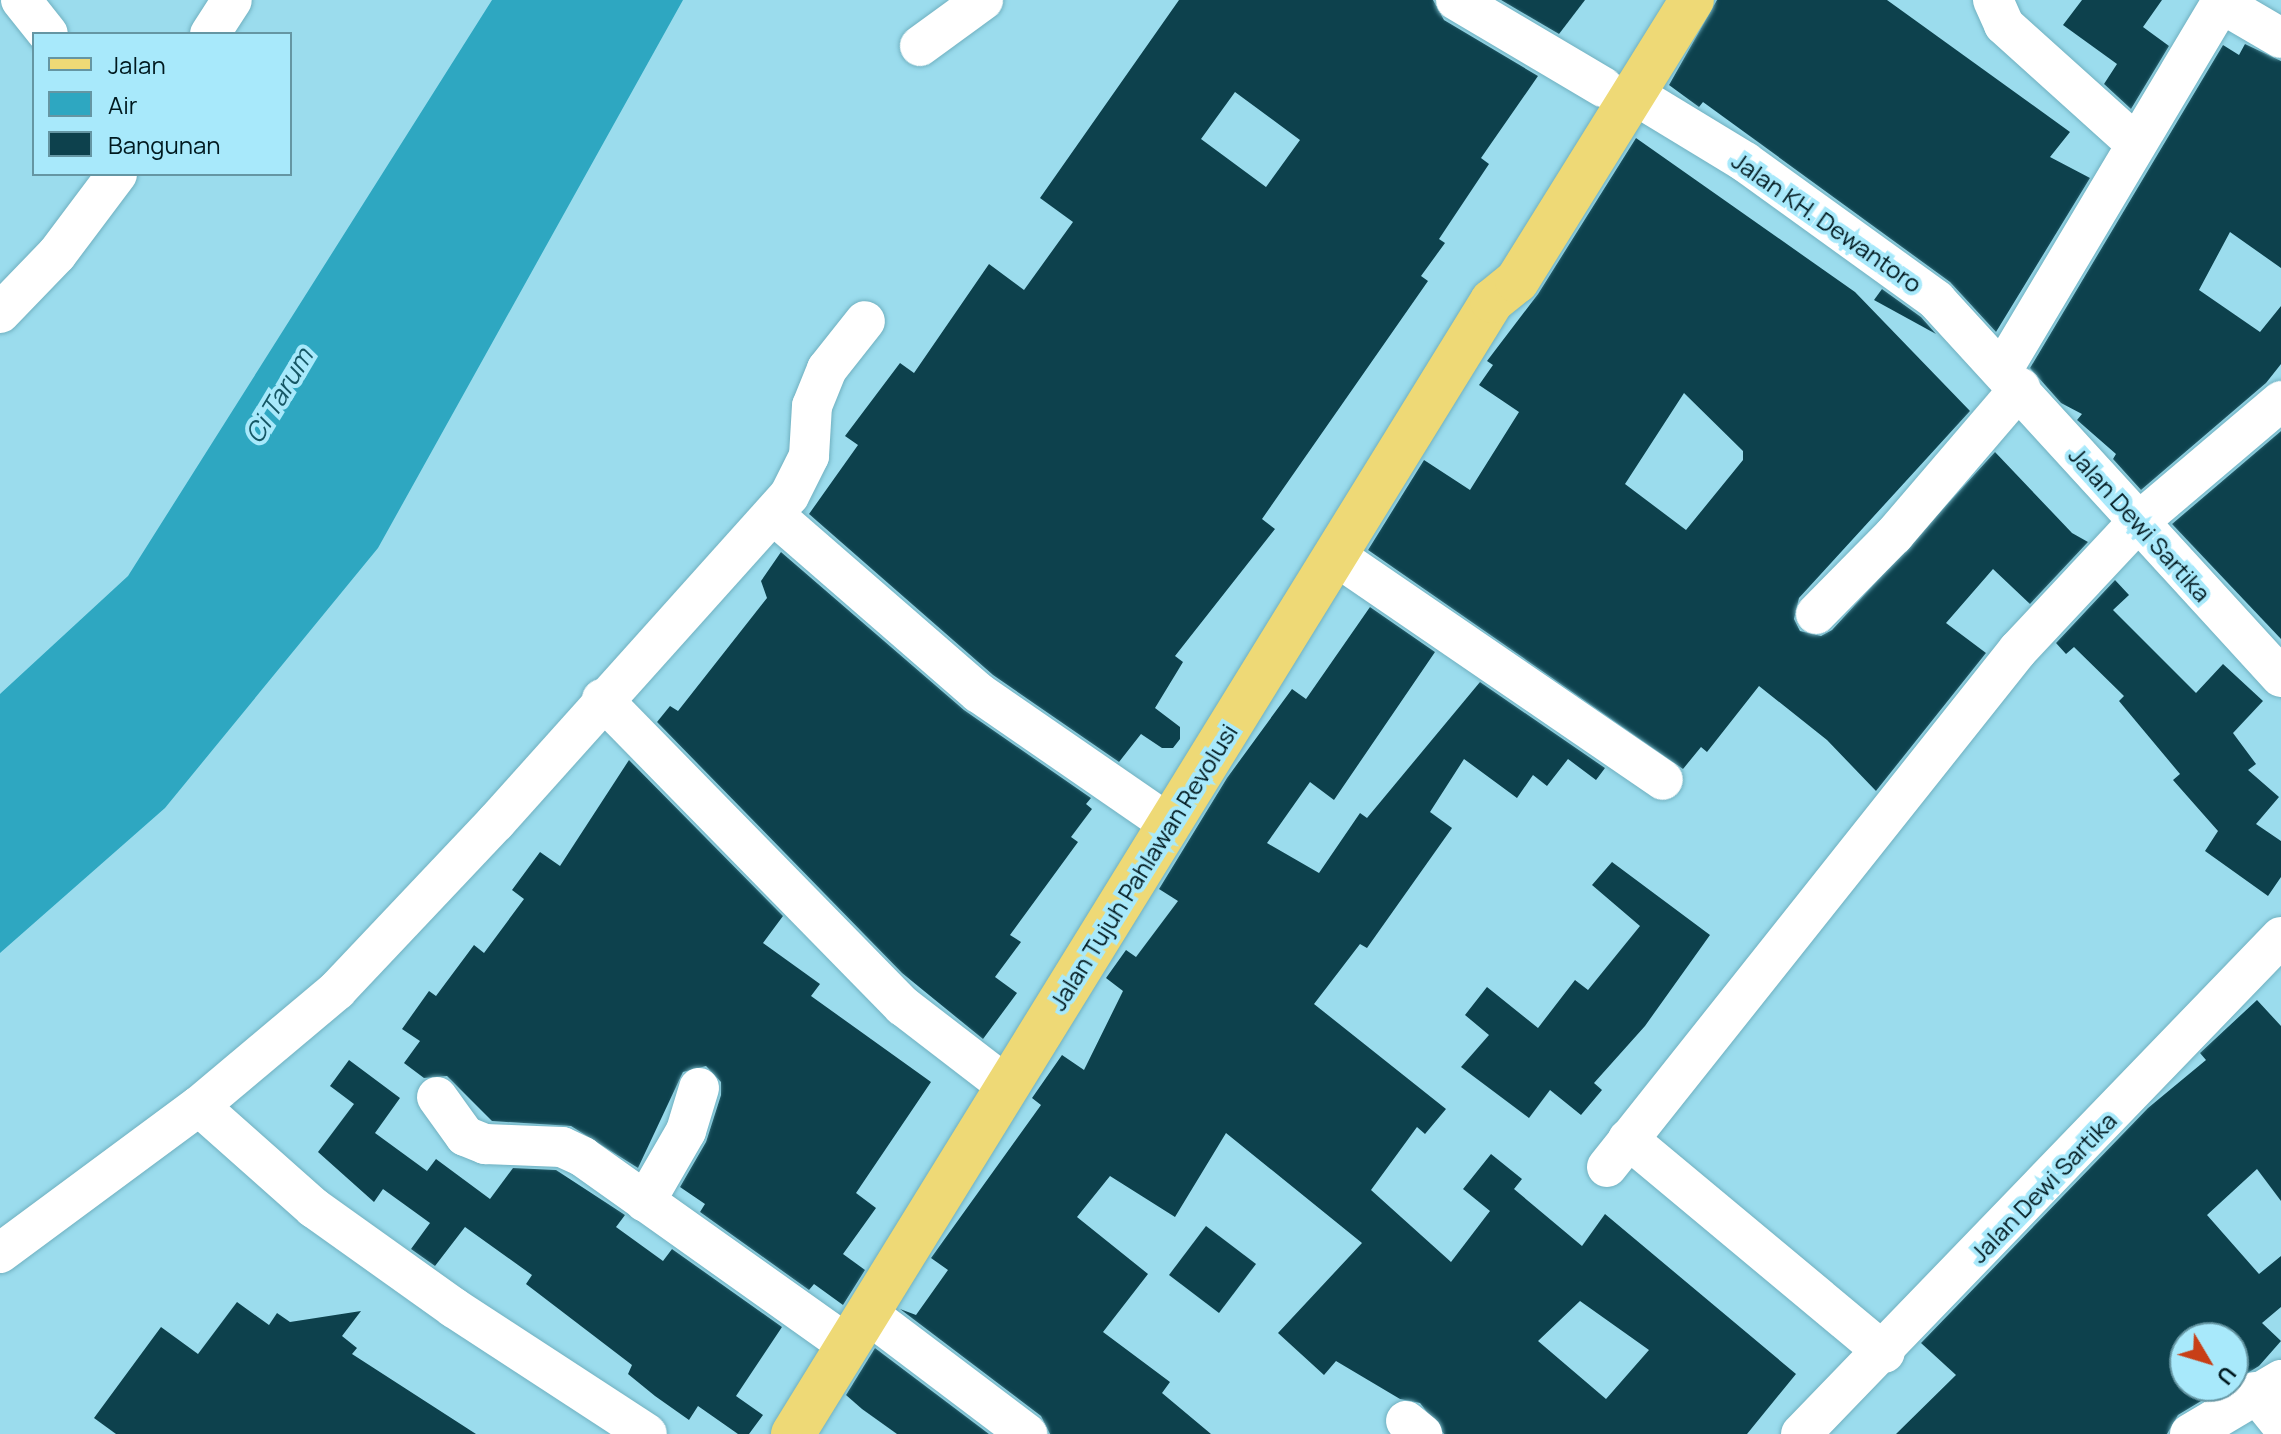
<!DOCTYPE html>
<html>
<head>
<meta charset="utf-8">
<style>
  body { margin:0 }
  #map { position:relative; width:2281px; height:1434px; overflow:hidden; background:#9bdced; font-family:Manrope,sans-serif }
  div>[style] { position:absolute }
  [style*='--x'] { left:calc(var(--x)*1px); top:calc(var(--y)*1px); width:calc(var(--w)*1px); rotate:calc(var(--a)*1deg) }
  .water>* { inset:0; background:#2ea7c1 }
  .building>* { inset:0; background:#0d414d }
  .roads { filter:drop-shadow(0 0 2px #70b0c0) drop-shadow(0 0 2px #70b0c0) }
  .minor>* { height:40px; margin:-20px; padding:0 20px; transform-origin:20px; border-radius:20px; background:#fff }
  .major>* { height:44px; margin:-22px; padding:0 22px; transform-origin:22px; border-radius:22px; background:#eed976 }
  span { translate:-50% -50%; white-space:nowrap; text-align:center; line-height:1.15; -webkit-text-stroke:8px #a8e9fb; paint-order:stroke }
  .street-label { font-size:24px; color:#00191f }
  .water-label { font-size:26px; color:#165765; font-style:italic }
  .legend { position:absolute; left:32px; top:32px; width:260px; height:144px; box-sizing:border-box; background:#a8e9fb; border:2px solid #6596a3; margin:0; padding:10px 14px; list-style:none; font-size:24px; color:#00191f }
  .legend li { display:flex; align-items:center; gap:16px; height:40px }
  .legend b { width:40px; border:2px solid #6596a3 }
  .north { position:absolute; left:2169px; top:1322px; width:80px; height:80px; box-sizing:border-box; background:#a8e9fb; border:2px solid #6596a3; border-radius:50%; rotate:128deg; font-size:22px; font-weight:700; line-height:32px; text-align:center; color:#00191f }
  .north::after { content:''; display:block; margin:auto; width:28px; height:36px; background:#c83f17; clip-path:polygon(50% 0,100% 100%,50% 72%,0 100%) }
</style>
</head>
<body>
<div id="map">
  <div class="water">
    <i style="clip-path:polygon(492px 0,683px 0,378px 548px,165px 808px,0 953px,0 694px,128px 576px)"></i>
  </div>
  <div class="building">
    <i style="clip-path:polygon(evenodd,1179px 0,1433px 0,1444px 20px,1538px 76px,1481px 158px,1489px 164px,1439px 239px,1445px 243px,1421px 276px,1428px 281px,1262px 519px,1275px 529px,1175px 656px,1183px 662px,1155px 708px,1180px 727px,1180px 739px,1173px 748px,1162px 748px,1141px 734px,1119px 762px,993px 675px,809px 514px,858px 445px,845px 436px,900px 363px,914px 373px,989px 264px,1024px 290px,1073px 222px,1040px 198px,1179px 0,1235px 92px,1300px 140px,1266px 187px,1201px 139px,1235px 92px)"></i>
    <i style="clip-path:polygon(1501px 0,1585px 0,1559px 34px)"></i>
    <i style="clip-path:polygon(1717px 0,1887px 0,2070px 132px,2050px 157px,2090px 178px,1996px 332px,1950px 282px,1703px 102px,1699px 107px,1669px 85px)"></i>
    <i style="clip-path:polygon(2082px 0,2162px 0,2143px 27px,2169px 46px,2131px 109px,2104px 84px,2117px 64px,2063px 25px)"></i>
    <i style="clip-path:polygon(2245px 44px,2281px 61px,2281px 268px,2230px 232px,2199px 290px,2260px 332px,2281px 306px,2281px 364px,2266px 383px,2141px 490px,2113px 459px,2116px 454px,2077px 420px,2082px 414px,2061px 403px,2030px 368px,2223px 45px,2239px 55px)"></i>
    <i style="clip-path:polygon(evenodd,1636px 138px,1855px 292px,1970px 411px,1799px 598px,1794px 619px,1800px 631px,1821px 636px,1832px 630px,1995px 452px,2072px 533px,2088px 542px,2030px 604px,1993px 569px,1946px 623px,1986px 653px,1876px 791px,1827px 740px,1759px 686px,1707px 752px,1701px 747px,1683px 769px,1368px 550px,1424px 460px,1470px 490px,1519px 412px,1479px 385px,1493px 365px,1487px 361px,1538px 294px,1636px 138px,1684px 393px,1743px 451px,1743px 460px,1686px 530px,1625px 484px,1684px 393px)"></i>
    <i style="clip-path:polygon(1882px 289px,1921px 317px,1936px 334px,1874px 300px)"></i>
    <i style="clip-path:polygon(2281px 431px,2281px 639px,2172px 524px)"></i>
    <i style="clip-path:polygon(781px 552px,964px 710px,1091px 798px,1086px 804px,1092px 809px,1071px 837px,1078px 842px,1010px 935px,1021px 942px,995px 977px,1017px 993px,983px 1039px,902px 973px,657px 722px,670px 706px,678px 711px,767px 598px,761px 581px)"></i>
    <i style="clip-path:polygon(2115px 580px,2129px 595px,2113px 610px,2196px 693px,2223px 664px,2263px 701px,2233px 733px,2256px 764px,2248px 770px,2279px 797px,2256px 824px,2281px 841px,2281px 877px,2268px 896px,2205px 851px,2218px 831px,2173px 780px,2180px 774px,2119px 701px,2124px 696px,2074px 647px,2066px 654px,2056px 643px)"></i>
    <i style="clip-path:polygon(evenodd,1370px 607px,1435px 652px,1334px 800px,1310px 782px,1267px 843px,1319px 873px,1360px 813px,1367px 818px,1480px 682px,1605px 768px,1596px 780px,1568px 759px,1547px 786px,1533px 775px,1517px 798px,1464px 759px,1430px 812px,1452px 828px,1367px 948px,1360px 944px,1314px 1004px,1446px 1109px,1425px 1134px,1417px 1127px,1371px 1190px,1451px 1262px,1490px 1211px,1463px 1189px,1491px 1154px,1522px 1179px,1514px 1189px,1582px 1246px,1605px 1214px,1796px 1374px,1747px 1434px,1444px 1434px,1420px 1403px,1400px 1399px,1336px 1361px,1324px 1375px,1278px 1333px,1362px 1243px,1226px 1133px,1175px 1217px,1110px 1176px,1077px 1217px,1148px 1274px,1103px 1332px,1170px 1382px,1162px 1393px,1211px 1434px,1050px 1434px,1041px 1416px,900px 1309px,916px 1315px,948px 1270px,931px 1258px,1041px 1105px,1032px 1098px,1062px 1055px,1084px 1070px,1123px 991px,1106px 978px,1126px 950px,1136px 957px,1178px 901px,1159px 889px,1227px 778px,1292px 689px,1306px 699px,1370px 607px,1580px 1301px,1649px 1350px,1606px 1399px,1538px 1341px,1580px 1301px)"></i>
    <i style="clip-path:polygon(629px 760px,783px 916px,763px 943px,820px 984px,811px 996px,931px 1082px,856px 1193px,876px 1208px,843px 1254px,865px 1270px,843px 1305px,814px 1284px,809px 1290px,700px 1212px,705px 1204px,680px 1187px,706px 1142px,721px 1095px,721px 1082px,706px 1066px,683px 1072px,638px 1168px,571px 1126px,492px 1121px,447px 1076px,424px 1078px,404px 1063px,420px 1041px,402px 1029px,429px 991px,436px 996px,474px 945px,484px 953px,524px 899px,512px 890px,540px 852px,560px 866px)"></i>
    <i style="clip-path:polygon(1612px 862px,1710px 935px,1645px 1026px,1594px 1083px,1602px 1090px,1581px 1115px,1550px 1090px,1529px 1118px,1461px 1067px,1489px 1035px,1465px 1015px,1487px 987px,1538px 1028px,1575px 980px,1588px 990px,1640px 926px,1592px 885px)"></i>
    <i style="clip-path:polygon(2257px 1000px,2281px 1026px,2281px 1201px,2257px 1169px,2207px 1215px,2259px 1274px,2281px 1256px,2281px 1307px,2262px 1323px,2281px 1341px,2259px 1366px,2233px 1382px,2233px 1338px,2185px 1338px,2185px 1386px,2226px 1386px,2178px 1415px,2167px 1434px,1896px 1434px,1956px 1375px,1921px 1343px,2148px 1108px,2206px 1060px,2200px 1053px)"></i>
    <i style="clip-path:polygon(349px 1060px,400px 1098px,375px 1133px,427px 1171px,436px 1159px,490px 1199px,513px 1168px,556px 1170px,625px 1215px,616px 1227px,663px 1261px,672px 1249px,782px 1327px,736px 1396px,763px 1415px,749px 1434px,738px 1434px,698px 1406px,689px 1420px,655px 1396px,628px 1374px,632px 1365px,526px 1284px,532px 1275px,465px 1227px,435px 1266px,411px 1249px,430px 1223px,383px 1189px,374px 1202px,318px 1152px,354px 1104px,330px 1086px)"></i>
    <i style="clip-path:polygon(1206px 1226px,1256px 1264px,1219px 1313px,1169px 1275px)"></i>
    <i style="clip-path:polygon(237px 1302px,269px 1325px,277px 1313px,290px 1322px,361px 1311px,342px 1336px,357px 1348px,352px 1354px,476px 1434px,116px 1434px,94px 1418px,161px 1327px,198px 1354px)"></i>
    <i style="clip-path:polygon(875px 1348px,989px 1434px,897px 1434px,862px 1409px,846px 1395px)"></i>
  </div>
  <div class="roads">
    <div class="minor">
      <i style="--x:21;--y:0;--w:43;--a:51.5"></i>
      <i style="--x:1456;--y:0;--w:171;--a:30.6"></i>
      <i style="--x:1993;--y:0;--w:27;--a:66"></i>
      <i style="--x:2004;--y:25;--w:176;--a:42"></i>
      <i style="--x:2221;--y:3;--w:69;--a:30.3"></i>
      <i style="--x:210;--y:34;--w:40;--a:-57.1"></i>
      <i style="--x:920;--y:46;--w:78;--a:-36.1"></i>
      <i style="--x:1635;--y:95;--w:129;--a:31.3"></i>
      <i style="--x:1745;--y:162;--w:236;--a:35.8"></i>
      <i style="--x:1936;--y:300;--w:511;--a:47.54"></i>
      <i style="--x:0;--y:313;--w:82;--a:-46"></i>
      <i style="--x:57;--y:254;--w:100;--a:-53.1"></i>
      <i style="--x:2004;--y:367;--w:427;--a:-59.2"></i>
      <i style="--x:774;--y:515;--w:271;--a:41"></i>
      <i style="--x:979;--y:693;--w:232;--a:34.6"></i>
      <i style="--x:1336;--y:556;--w:396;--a:34.4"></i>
      <i style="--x:1816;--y:614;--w:111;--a:-45.4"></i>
      <i style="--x:1894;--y:535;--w:194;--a:-49.4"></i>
      <i style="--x:602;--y:699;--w:430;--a:45.6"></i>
      <i style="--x:903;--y:1006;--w:131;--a:37.6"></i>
      <i style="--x:437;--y:1097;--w:48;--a:54.3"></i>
      <i style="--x:465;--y:1136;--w:22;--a:22"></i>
      <i style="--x:485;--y:1144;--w:77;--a:2.2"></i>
      <i style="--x:562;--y:1147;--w:23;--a:25"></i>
      <i style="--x:583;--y:1157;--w:323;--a:35.4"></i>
      <i style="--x:199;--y:1106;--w:154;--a:41.6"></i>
      <i style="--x:314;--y:1208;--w:172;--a:35.5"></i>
      <i style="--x:454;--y:1308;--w:230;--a:33.1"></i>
      <i style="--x:1628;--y:1139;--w:334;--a:39.8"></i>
      <i style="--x:1607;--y:1167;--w:660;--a:-51.52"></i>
      <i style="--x:2018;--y:650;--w:173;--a:-46.9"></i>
      <i style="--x:2136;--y:524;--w:190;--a:-40.3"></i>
      <i style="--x:645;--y:1202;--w:82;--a:-60"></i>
      <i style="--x:686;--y:1131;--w:45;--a:-73.2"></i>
      <i style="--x:0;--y:1253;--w:247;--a:-36.5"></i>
      <i style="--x:199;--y:1106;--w:180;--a:-40"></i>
      <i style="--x:337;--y:990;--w:231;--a:-46.6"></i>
      <i style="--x:496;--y:822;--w:438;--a:-48.1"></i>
      <i style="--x:789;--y:496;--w:45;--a:-63.4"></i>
      <i style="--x:809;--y:456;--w:50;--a:-86.6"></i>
      <i style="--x:812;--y:406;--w:40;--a:-68"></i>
      <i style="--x:827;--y:369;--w:61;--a:-51.6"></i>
      <i style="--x:867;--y:1313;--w:201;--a:37.1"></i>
      <i style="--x:2255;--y:1392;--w:41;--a:50.9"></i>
      <i style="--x:1406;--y:1421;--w:21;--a:39"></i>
      <i style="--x:1801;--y:1434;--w:691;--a:-46"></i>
      <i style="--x:2190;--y:1434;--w:106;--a:-30.7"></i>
    </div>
    <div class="major">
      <i style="--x:793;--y:1434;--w:1331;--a:-58.33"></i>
      <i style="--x:1492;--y:301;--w:32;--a:-39"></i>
      <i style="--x:1517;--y:281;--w:331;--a:-58.1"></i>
    </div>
  </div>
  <div class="street-label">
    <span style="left:1827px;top:222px;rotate:35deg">Jalan KH. Dewantoro</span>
    <span style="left:2140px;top:524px;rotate:48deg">Jalan Dewi Sartika</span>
    <span style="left:1143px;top:867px;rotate:-58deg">Jalan Tujuh Pahlawan Revolusi</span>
    <span style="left:2043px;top:1187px;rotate:-46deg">Jalan Dewi Sartika</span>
  </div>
  <div class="water-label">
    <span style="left:279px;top:396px;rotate:-59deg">Ci Tarum</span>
  </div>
  <ul class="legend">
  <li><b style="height:10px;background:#eed976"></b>Jalan</li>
  <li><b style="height:22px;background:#2ea7c1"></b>Air</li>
  <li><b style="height:22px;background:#0d414d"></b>Bangunan</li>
  </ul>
  <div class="north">U</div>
</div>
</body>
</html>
